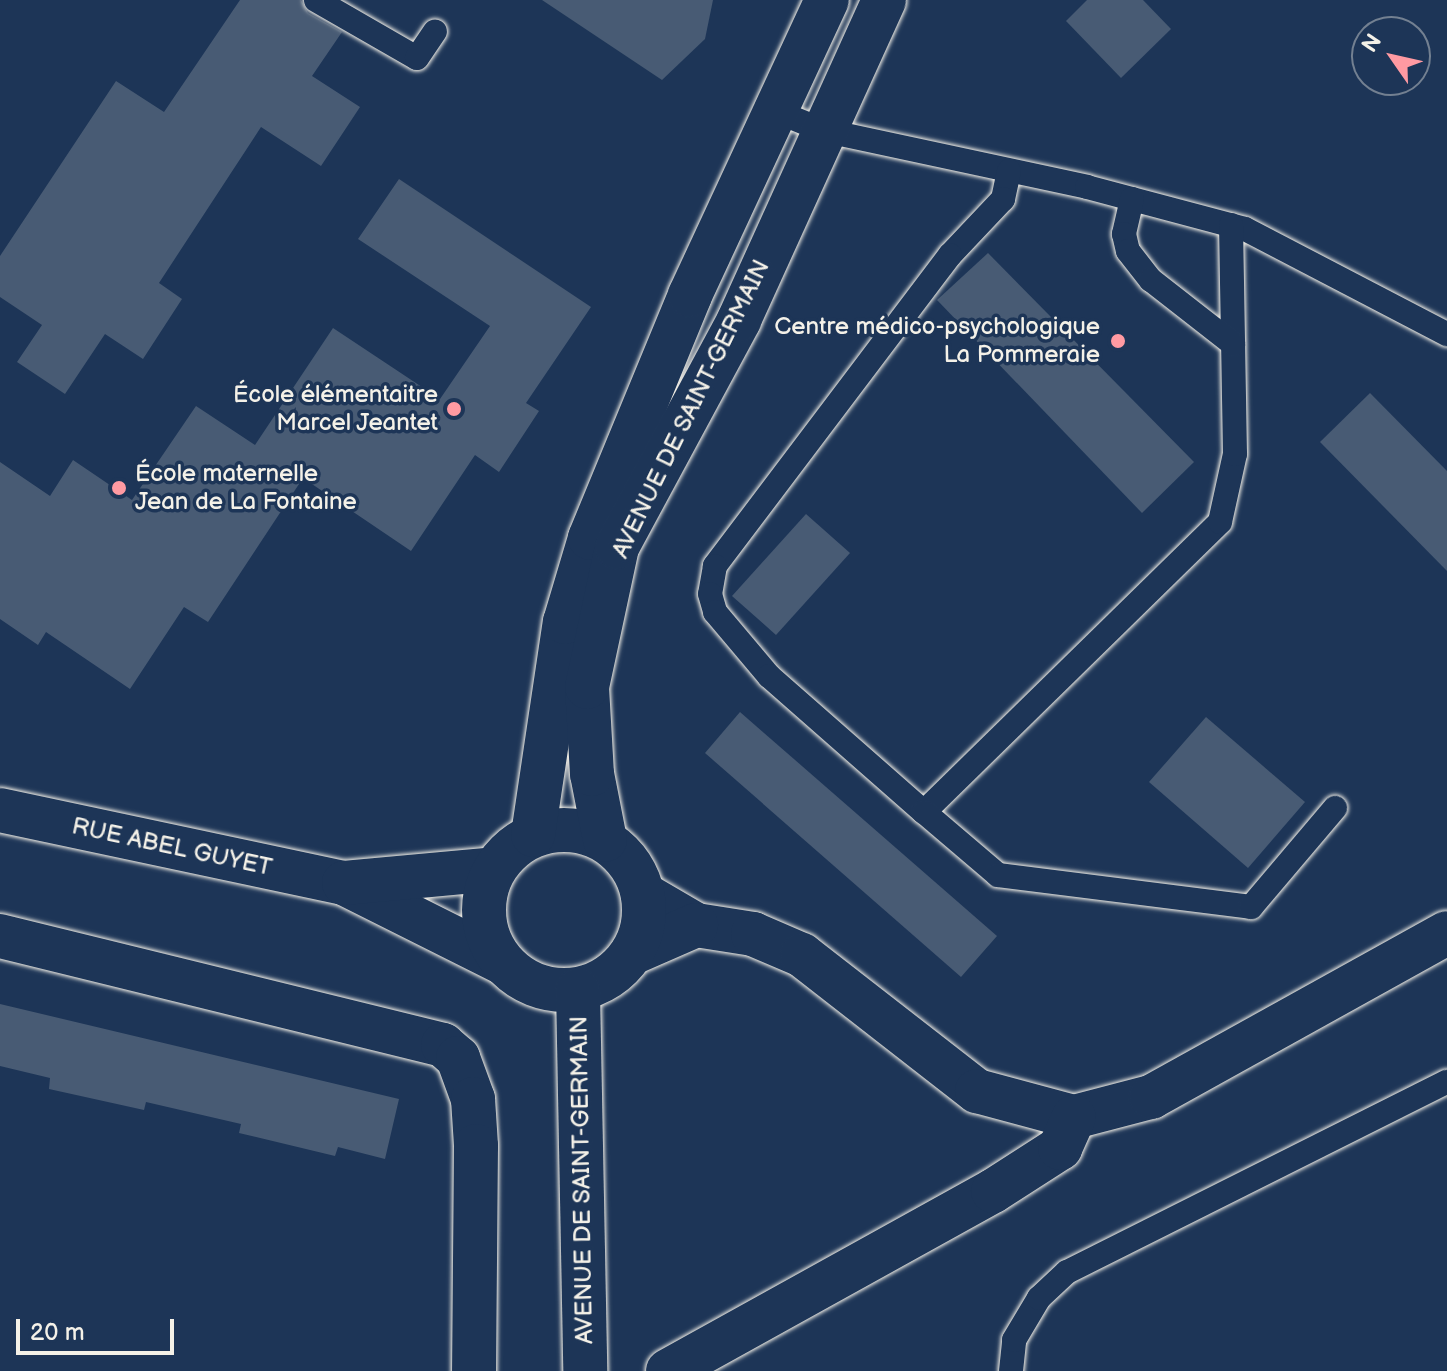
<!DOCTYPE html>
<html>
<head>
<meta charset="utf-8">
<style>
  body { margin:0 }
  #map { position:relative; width:1447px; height:1371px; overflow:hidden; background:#1d3557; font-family:"Balsamiq Sans",sans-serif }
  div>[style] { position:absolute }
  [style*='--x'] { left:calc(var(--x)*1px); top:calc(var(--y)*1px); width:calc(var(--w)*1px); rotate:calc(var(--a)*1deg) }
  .building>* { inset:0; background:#485b74 }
  .roads { filter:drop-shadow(0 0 2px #f4f1e8) drop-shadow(0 0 2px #f4f1e8) }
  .service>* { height:24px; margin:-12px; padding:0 12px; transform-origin:12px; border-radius:12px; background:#1d3557 }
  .minor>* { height:44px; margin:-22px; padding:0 22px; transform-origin:22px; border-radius:22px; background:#1d3557 }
  .tertiary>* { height:44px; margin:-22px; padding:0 22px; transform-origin:22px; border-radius:22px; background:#1d3557 }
  .secondary>* { height:44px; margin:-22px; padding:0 22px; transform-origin:22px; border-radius:22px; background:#1d3557 }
  .secondary>.ring { margin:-22px; padding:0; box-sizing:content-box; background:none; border:44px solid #1d3557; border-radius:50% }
  .dots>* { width:22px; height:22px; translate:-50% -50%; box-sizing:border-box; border:4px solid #1d3557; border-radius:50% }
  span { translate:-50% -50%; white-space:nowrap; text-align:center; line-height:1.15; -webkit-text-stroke:7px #1d3557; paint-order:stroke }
  .poi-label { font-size:24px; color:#f4f1e8 }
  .right { translate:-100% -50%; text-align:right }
  .left { translate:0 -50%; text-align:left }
  .street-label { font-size:24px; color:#f4f1e8 }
  .north { position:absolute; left:1351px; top:16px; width:80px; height:80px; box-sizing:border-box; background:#1d3557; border:2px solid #738091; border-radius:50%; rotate:304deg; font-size:22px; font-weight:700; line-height:32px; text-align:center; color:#f4f1e8 }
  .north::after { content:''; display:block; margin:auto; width:28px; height:36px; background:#ff9aa2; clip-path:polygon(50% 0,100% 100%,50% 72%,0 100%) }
  .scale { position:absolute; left:16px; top:1319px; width:158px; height:36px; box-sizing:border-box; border:4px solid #f4f1e8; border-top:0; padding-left:10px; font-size:24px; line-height:28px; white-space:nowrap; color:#f4f1e8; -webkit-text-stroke:6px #1d3557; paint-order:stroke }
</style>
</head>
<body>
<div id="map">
  <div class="building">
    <i style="clip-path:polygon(240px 0,301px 0,308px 13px,342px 32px,312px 76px,360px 107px,321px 166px,261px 127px,159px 283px,182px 299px,143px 359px,105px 334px,65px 394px,17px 362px,42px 325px,0 297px,0 256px,116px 81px,164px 112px)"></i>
    <i style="clip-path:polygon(542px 0,713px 0,705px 39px,662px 80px)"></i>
    <i style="clip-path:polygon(1087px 0,1143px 0,1171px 29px,1121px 78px,1066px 21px)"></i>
    <i style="clip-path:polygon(399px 179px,591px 307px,526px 403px,539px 411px,499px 472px,475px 455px,411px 551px,303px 478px,208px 622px,184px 607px,130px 689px,46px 632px,38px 645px,0 619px,0 462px,50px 496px,73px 460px,132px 500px,196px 406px,255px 445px,333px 328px,440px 399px,490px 326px,358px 239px)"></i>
    <i style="clip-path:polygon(988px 253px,1194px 462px,1142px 513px,937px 300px)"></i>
    <i style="clip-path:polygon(1370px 393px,1447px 471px,1447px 571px,1320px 442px)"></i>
    <i style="clip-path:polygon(806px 514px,850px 553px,776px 635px,732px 596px)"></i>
    <i style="clip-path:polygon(740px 712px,997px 936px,961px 977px,705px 753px)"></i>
    <i style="clip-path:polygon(1206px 717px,1305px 802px,1248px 868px,1149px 782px)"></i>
    <i style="clip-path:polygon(0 1004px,399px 1099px,385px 1159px,338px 1147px,335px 1156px,239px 1133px,241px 1124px,146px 1102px,144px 1110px,49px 1089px,50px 1078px,0 1066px)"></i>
  </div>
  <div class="roads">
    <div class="service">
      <i style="--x:316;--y:0;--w:116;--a:29.9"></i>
      <i style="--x:417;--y:58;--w:32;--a:-56"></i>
      <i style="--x:778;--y:112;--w:48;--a:22.2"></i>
      <i style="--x:822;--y:130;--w:271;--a:12.1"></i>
      <i style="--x:1087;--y:187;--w:163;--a:14.9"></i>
      <i style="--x:1245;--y:229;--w:228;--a:27.5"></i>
      <i style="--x:1009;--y:171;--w:29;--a:102"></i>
      <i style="--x:1003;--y:199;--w:77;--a:133.4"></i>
      <i style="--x:950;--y:255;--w:390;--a:127.1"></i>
      <i style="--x:715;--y:566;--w:28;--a:100"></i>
      <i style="--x:710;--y:594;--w:19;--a:74"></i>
      <i style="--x:715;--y:612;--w:84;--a:49.8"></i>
      <i style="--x:769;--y:676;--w:206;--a:41.3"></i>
      <i style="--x:924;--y:812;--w:414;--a:-44.4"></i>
      <i style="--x:1220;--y:522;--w:70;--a:-77.6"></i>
      <i style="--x:1235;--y:454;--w:229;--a:-91"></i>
      <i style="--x:1132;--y:199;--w:36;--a:103"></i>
      <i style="--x:1124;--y:234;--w:17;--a:77"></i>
      <i style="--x:1128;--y:251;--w:37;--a:52"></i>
      <i style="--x:1151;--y:280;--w:104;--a:38"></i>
      <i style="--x:924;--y:812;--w:97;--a:40.4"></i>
      <i style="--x:998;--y:875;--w:255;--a:7.2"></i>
      <i style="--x:1251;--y:907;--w:130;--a:-49.7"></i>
      <i style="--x:1011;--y:1371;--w:31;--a:-84"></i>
      <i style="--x:1014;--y:1340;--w:49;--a:-59.2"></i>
      <i style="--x:1039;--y:1298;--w:38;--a:-43"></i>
      <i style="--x:1067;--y:1272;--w:425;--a:-26.6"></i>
    </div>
    <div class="minor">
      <i style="--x:0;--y:810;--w:352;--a:12"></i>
      <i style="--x:344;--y:883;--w:177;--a:26.6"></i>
      <i style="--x:344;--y:883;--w:151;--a:-5.3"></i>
      <i style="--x:0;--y:936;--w:456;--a:13.8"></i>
      <i style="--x:443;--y:1045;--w:20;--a:41"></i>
      <i style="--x:458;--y:1058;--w:44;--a:69.9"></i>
      <i style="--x:473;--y:1099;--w:47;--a:86.3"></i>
      <i style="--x:476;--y:1146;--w:225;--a:90.5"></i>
    </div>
    <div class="tertiary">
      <i style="--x:643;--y:894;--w:61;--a:30.3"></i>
      <i style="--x:696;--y:925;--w:58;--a:9"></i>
      <i style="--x:753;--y:934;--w:53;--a:23.2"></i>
      <i style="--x:802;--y:955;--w:222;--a:37.9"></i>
      <i style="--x:977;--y:1091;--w:100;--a:15"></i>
      <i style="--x:1074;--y:1117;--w:80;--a:-14.6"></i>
      <i style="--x:1151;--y:1097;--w:338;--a:-29"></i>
      <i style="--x:632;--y:953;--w:70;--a:-23.6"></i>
      <i style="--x:668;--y:1371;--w:372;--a:-29"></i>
      <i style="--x:993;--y:1191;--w:80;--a:-32.7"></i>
      <i style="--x:1060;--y:1148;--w:34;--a:-66"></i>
    </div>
    <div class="secondary">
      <i class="ring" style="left:484px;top:830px;width:116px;height:116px"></i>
      <i style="--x:533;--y:835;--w:215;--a:-81.5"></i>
      <i style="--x:565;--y:622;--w:88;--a:-73.4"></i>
      <i style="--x:590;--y:538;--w:263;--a:-67.6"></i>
      <i style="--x:690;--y:295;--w:325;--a:-65.1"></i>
      <i style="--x:605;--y:840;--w:67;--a:-101.1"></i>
      <i style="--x:592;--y:774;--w:87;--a:-93.3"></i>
      <i style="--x:587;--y:687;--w:143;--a:-77.9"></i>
      <i style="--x:617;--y:547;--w:258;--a:-61.7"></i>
      <i style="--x:739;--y:320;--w:351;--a:-65.6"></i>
      <i style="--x:578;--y:990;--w:381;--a:88.9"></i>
    </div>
  </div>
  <div class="dots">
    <i style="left:1118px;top:341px;background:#ff9aa2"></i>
    <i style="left:454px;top:409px;background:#ff9aa2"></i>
    <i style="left:119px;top:488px;background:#ff9aa2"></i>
  </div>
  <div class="poi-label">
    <span class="right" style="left:1100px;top:341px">Centre médico-psychologique<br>La Pommeraie</span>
    <span class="right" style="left:438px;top:409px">École élémentaitre<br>Marcel Jeantet</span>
    <span class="left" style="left:135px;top:488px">École maternelle<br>Jean de La Fontaine</span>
  </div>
  <div class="street-label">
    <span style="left:691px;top:409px;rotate:-64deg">AVENUE DE SAINT-GERMAIN</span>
    <span style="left:172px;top:847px;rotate:12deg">RUE ABEL GUYET</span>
    <span style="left:582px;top:1180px;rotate:-91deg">AVENUE DE SAINT-GERMAIN</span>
  </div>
  <div class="north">N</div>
  <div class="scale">20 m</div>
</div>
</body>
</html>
